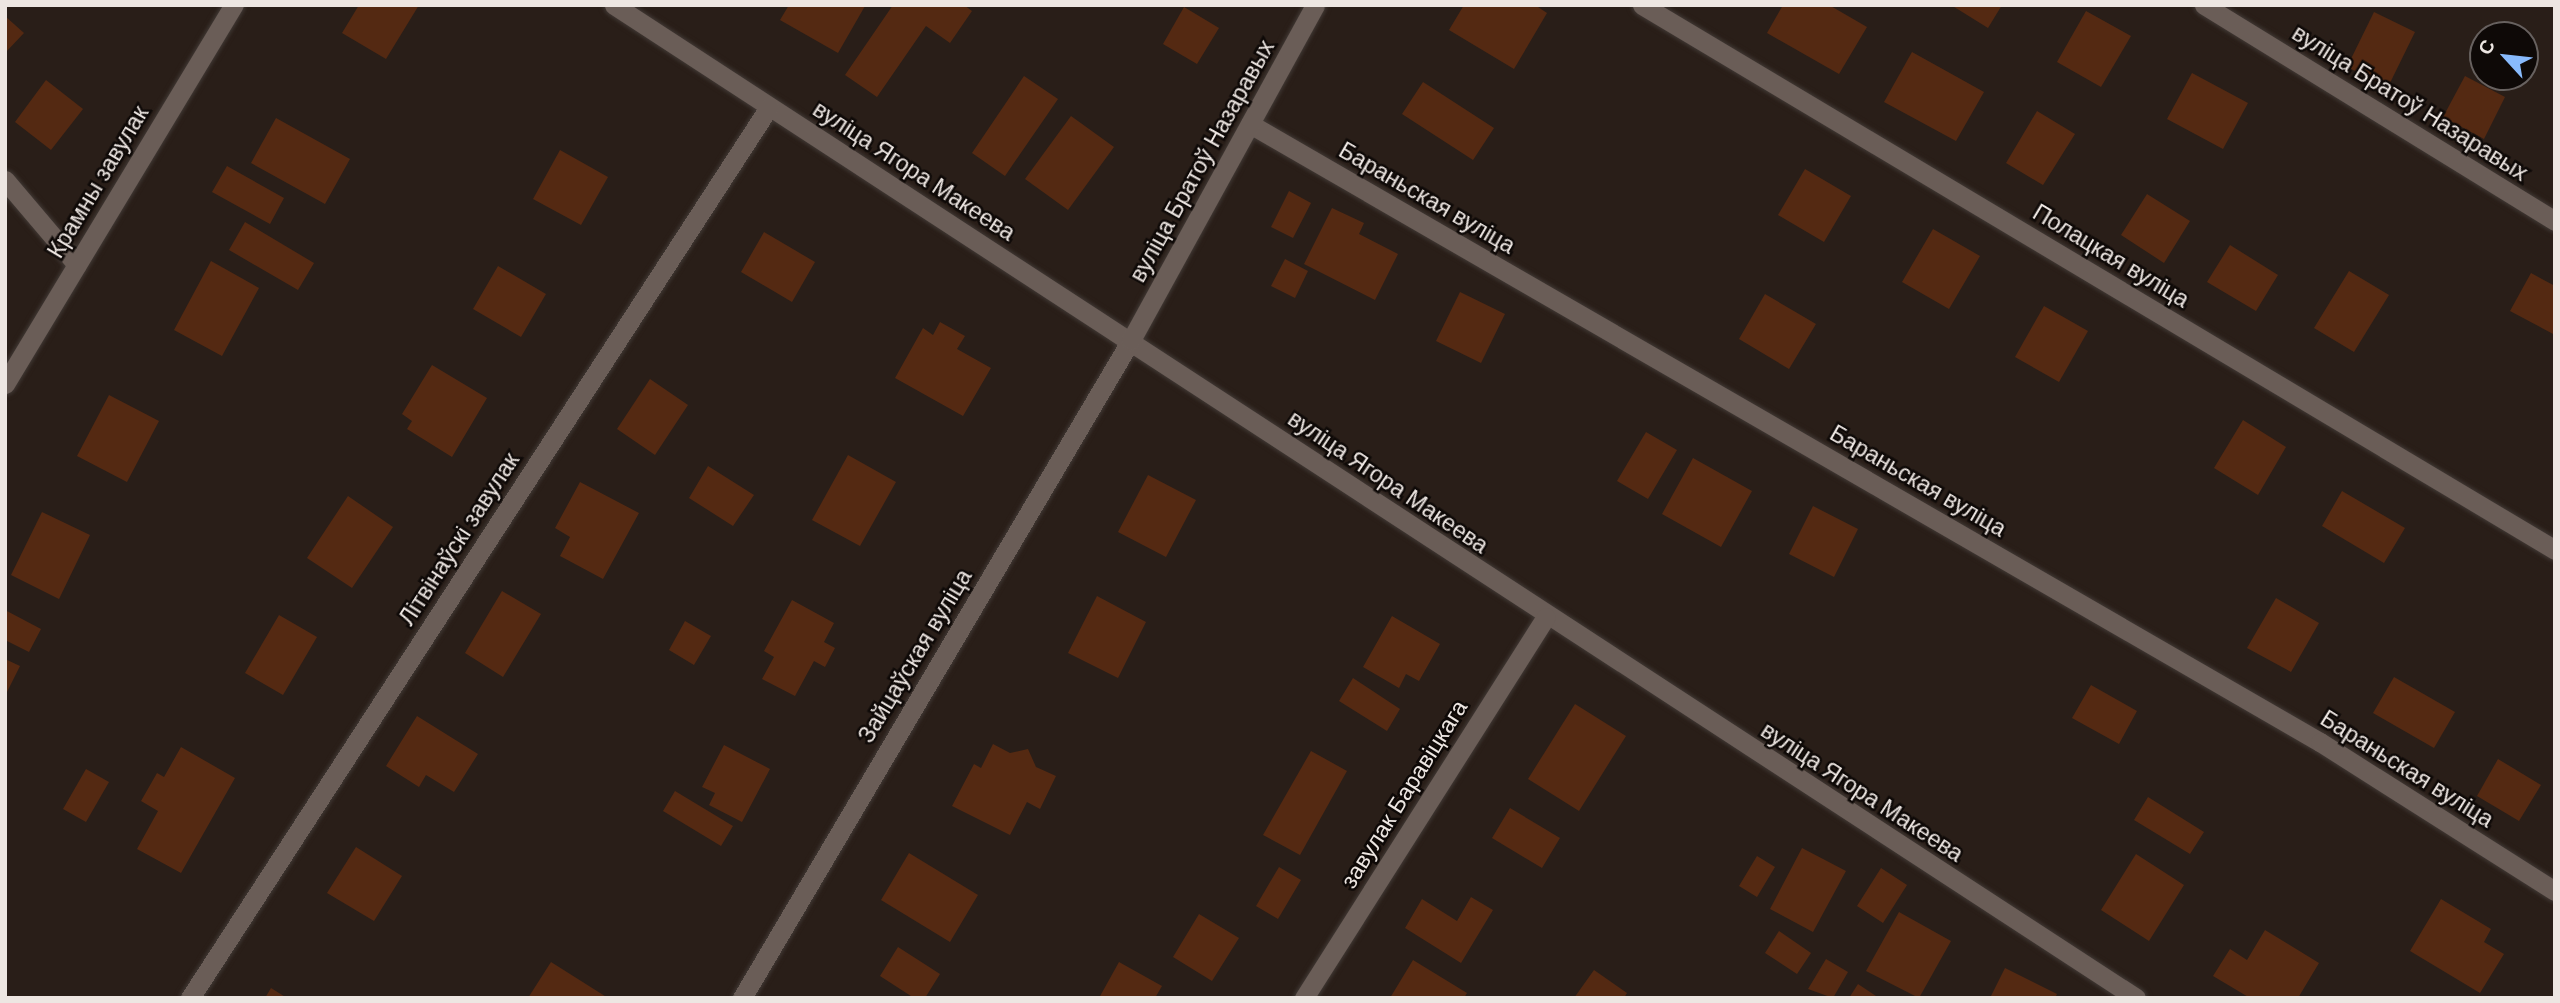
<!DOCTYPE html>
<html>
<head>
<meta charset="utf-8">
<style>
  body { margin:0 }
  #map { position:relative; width:2560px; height:1003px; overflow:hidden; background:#291e18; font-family:"DM Sans",sans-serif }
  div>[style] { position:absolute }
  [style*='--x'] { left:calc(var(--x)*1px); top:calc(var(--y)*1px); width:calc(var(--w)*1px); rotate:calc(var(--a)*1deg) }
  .building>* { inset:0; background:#542912 }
  .roads { filter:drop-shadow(0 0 2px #413935) drop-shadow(0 0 2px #413935) }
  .minor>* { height:19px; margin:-9.5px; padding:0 9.5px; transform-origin:9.5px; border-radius:9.5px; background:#6a5d57 }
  span { translate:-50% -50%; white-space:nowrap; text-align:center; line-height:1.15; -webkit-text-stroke:5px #0e0907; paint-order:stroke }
  .street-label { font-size:23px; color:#ede6e2 }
  .frame { position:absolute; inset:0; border:7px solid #ede6e2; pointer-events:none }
  .north { position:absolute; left:2469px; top:21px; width:70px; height:70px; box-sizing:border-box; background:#0e0907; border:2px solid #67615f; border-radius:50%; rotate:297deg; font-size:19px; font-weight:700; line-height:28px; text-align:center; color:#ede6e2 }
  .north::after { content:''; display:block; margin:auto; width:24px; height:32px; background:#88bafc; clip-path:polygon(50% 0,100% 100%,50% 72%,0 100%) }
</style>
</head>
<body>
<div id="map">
  <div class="building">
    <i style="clip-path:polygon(359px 5px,419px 5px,386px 59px,342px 33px)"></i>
    <i style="clip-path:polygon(789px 5px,863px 5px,865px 6px,838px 53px,780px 20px)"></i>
    <i style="clip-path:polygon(893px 5px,964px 5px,972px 11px,950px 43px,926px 26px,877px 97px,845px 75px)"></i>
    <i style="clip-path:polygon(1464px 5px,1535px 5px,1547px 13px,1514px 69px,1449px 30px)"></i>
    <i style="clip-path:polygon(1783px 5px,1829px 5px,1867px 27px,1839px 74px,1767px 33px)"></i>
    <i style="clip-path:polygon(1951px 5px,2002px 5px,1988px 28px)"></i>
    <i style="clip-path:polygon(1184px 7px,1219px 28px,1197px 64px,1163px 44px)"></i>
    <i style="clip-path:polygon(2086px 11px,2131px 36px,2101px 87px,2057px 62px)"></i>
    <i style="clip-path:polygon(2374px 12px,2415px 32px,2388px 87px,2347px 67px)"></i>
    <i style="clip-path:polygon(5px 16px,24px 33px,5px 53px)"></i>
    <i style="clip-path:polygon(1912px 52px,1984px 92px,1956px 141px,1884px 102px)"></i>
    <i style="clip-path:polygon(2192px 73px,2248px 103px,2223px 149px,2167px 119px)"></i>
    <i style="clip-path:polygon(1024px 76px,1058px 99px,1005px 176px,972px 153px)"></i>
    <i style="clip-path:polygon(2465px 76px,2505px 97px,2484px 139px,2443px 117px)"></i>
    <i style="clip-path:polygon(46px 80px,83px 109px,51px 150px,15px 122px)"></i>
    <i style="clip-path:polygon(1423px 82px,1494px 128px,1473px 160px,1402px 114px)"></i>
    <i style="clip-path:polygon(2037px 111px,2075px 134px,2043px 185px,2006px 163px)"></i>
    <i style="clip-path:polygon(1071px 116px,1114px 147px,1068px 210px,1025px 179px)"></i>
    <i style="clip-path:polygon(276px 118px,350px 159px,325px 204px,251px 163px)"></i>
    <i style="clip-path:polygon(560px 150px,608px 177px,581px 225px,533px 199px)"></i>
    <i style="clip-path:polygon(227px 166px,284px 198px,270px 224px,212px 192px)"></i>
    <i style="clip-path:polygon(1805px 169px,1851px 196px,1824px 242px,1778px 215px)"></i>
    <i style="clip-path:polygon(1289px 191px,1311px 203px,1293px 238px,1271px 227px)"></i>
    <i style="clip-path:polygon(2147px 194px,2190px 221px,2164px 263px,2121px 235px)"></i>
    <i style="clip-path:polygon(1332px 208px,1364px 223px,1359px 234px,1398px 254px,1375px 300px,1304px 264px)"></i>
    <i style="clip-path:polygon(245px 222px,314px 263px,298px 290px,229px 250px)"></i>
    <i style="clip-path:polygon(1933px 229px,1980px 256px,1949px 309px,1902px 282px)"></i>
    <i style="clip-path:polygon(764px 232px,815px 262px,792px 302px,741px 272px)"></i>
    <i style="clip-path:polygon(2230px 245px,2278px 275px,2256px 311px,2207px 282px)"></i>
    <i style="clip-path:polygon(1285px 259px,1308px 271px,1295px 298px,1271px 286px)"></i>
    <i style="clip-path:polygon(211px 261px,259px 288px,222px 356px,174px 330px)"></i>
    <i style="clip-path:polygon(498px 266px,546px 294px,521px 337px,473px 309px)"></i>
    <i style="clip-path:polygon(2349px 271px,2389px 295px,2354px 352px,2314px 328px)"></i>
    <i style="clip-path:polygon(2531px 273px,2555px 286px,2555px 335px,2510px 311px)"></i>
    <i style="clip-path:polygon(1460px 292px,1505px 314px,1481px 363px,1436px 341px)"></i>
    <i style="clip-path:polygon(1765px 294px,1816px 324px,1789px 369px,1739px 339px)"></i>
    <i style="clip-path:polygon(2044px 306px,2088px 331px,2059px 382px,2015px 357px)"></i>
    <i style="clip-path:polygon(940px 322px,965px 336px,957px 349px,991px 368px,963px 416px,895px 378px,923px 328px,933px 335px)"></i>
    <i style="clip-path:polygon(432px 365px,487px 398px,452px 457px,407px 429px,412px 421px,402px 414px)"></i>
    <i style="clip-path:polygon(650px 379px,688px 405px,655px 455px,617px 429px)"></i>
    <i style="clip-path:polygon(109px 395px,159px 421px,127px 482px,77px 456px)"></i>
    <i style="clip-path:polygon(2243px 420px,2286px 447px,2258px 495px,2214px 468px)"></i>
    <i style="clip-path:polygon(1646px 432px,1677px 450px,1648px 499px,1617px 481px)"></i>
    <i style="clip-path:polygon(848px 455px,896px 482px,860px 546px,812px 520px)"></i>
    <i style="clip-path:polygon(1693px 458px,1752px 491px,1721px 547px,1662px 514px)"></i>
    <i style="clip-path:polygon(708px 466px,754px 495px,733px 526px,689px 498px)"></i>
    <i style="clip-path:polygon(1148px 475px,1196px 500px,1166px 557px,1118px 532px)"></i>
    <i style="clip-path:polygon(580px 482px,639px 513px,603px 579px,560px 556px,570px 537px,555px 528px)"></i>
    <i style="clip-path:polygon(2342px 491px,2405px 528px,2384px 563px,2322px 526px)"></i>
    <i style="clip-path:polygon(348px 496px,393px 527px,352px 588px,307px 558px)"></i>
    <i style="clip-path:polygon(1813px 506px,1858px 529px,1834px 577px,1789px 554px)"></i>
    <i style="clip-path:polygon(42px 512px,90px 535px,59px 599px,11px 575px)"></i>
    <i style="clip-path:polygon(502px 591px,541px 614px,503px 677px,465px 653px)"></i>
    <i style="clip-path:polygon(1097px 596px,1146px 622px,1118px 678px,1068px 653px)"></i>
    <i style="clip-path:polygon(2276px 598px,2319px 623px,2291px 672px,2247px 648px)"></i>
    <i style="clip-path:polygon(792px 600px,834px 623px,824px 642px,835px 648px,825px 667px,814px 661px,795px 696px,762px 679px,774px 657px,764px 651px)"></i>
    <i style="clip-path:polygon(5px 610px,41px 629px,29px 652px,5px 640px)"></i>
    <i style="clip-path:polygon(279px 615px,317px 637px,283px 695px,245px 673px)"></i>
    <i style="clip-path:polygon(1392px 616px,1440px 644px,1419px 681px,1406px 674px,1399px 688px,1363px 667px)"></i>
    <i style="clip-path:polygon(685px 621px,711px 636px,694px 665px,669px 650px)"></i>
    <i style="clip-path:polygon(5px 659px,20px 666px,5px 696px)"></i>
    <i style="clip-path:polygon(2394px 677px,2455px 712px,2434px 748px,2373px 713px)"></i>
    <i style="clip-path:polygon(1353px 678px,1400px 709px,1387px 731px,1339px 701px)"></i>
    <i style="clip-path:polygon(2091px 685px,2137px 711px,2119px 744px,2072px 718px)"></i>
    <i style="clip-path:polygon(1575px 704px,1626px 736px,1579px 811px,1528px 779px)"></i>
    <i style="clip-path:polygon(417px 716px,478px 754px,454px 792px,426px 775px,419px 787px,386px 766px)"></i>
    <i style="clip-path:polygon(993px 744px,1010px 753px,1028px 749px,1036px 767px,1056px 776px,1040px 809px,1027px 802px,1010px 835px,952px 806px,974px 764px,981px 768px)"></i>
    <i style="clip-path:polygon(724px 745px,770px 769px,742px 822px,709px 805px,715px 793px,702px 787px)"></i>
    <i style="clip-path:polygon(181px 747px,235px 778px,181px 873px,137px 849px,158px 811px,141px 801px,157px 773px,164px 777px)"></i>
    <i style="clip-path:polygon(1311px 751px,1347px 771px,1300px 855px,1263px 835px)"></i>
    <i style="clip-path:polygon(2498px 759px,2541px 785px,2519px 821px,2477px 796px)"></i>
    <i style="clip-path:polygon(86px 769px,109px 782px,86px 822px,63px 809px)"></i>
    <i style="clip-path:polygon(675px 791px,733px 826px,721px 846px,663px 811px)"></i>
    <i style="clip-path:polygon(2148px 797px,2204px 832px,2190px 854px,2134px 820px)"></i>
    <i style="clip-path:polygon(1510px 808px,1560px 838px,1542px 868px,1492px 838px)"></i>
    <i style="clip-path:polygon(356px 847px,402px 876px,374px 921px,327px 893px)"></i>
    <i style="clip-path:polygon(1802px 848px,1846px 871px,1813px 932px,1770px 909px)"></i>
    <i style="clip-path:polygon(909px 853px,978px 895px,950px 942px,881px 900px)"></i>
    <i style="clip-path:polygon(2136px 854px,2184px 885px,2149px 941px,2101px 910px)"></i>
    <i style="clip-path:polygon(1757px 856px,1775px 867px,1757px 897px,1739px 886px)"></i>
    <i style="clip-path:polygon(1279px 867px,1301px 880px,1278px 919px,1256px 906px)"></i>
    <i style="clip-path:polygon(1881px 868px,1907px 885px,1883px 923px,1857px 906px)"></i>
    <i style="clip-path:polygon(1471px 897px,1493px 910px,1461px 963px,1405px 928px,1422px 899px,1457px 921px)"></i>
    <i style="clip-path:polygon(2441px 899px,2491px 929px,2484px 942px,2504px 954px,2480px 993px,2410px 951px)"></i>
    <i style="clip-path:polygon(1899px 912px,1951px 941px,1919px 998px,1866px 971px)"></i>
    <i style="clip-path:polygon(1199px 914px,1239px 938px,1212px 981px,1173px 957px)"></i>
    <i style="clip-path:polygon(2265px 930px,2319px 963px,2298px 998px,2250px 998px,2213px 976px,2230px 949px,2247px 960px)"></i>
    <i style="clip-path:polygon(1779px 931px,1811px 953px,1797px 974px,1765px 953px)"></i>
    <i style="clip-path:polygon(898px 947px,940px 974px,925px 998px,914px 998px,880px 976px)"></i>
    <i style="clip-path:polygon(1826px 959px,1848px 972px,1833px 998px,1808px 989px)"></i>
    <i style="clip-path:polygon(1413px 960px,1467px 993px,1464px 998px,1390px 998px)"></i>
    <i style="clip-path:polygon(551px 962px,608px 998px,528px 998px)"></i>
    <i style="clip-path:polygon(1119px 962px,1162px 986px,1155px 998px,1099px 998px)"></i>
    <i style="clip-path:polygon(2005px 968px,2057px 994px,2055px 998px,1990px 998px)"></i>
    <i style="clip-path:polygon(1594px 970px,1627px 993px,1624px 998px,1574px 998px)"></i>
    <i style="clip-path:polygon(1858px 984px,1879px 998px,1849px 998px)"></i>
    <i style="clip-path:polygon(271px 988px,287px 998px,265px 998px)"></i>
  </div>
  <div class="roads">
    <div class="minor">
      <i style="--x:614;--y:5;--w:1817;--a:33.12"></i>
      <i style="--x:1642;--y:5;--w:1063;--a:30.83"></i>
      <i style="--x:2204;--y:5;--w:412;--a:31.6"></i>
      <i style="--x:1250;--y:124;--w:1236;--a:30.01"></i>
      <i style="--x:2320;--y:742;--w:278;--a:32.4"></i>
      <i style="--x:5;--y:180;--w:111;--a:49.7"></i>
      <i style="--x:5;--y:384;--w:443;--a:-58.9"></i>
      <i style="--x:190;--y:998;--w:1063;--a:-56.98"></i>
      <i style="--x:742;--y:998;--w:764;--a:-59.41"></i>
      <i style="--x:1131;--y:340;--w:382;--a:-61.2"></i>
      <i style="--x:1304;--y:998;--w:451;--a:-57.6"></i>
    </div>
  </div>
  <div class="street-label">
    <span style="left:2410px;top:103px;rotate:32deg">вуліца Братоў Назаравых</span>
    <span style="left:1202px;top:161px;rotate:-61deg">вуліца Братоў Назаравых</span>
    <span style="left:914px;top:171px;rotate:33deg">вуліца Ягора Макеева</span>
    <span style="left:98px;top:182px;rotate:-59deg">Крамны завулак</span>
    <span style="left:1427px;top:198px;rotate:30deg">Бараньская вуліца</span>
    <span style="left:2111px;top:256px;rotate:31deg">Полацкая вуліца</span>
    <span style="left:1918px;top:481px;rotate:30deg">Бараньская вуліца</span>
    <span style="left:1388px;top:482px;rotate:34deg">вуліца Ягора Макеева</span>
    <span style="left:459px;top:539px;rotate:-57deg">Літвінаўскі завулак</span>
    <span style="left:915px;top:656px;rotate:-59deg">Зайцаўская вуліца</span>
    <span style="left:2407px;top:769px;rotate:32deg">Бараньская вуліца</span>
    <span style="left:1862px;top:792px;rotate:33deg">вуліца Ягора Макеева</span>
    <span style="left:1404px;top:794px;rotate:-58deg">завулак Баравіцкага</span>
  </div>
  <div class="frame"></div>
  <div class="north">С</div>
</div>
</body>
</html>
